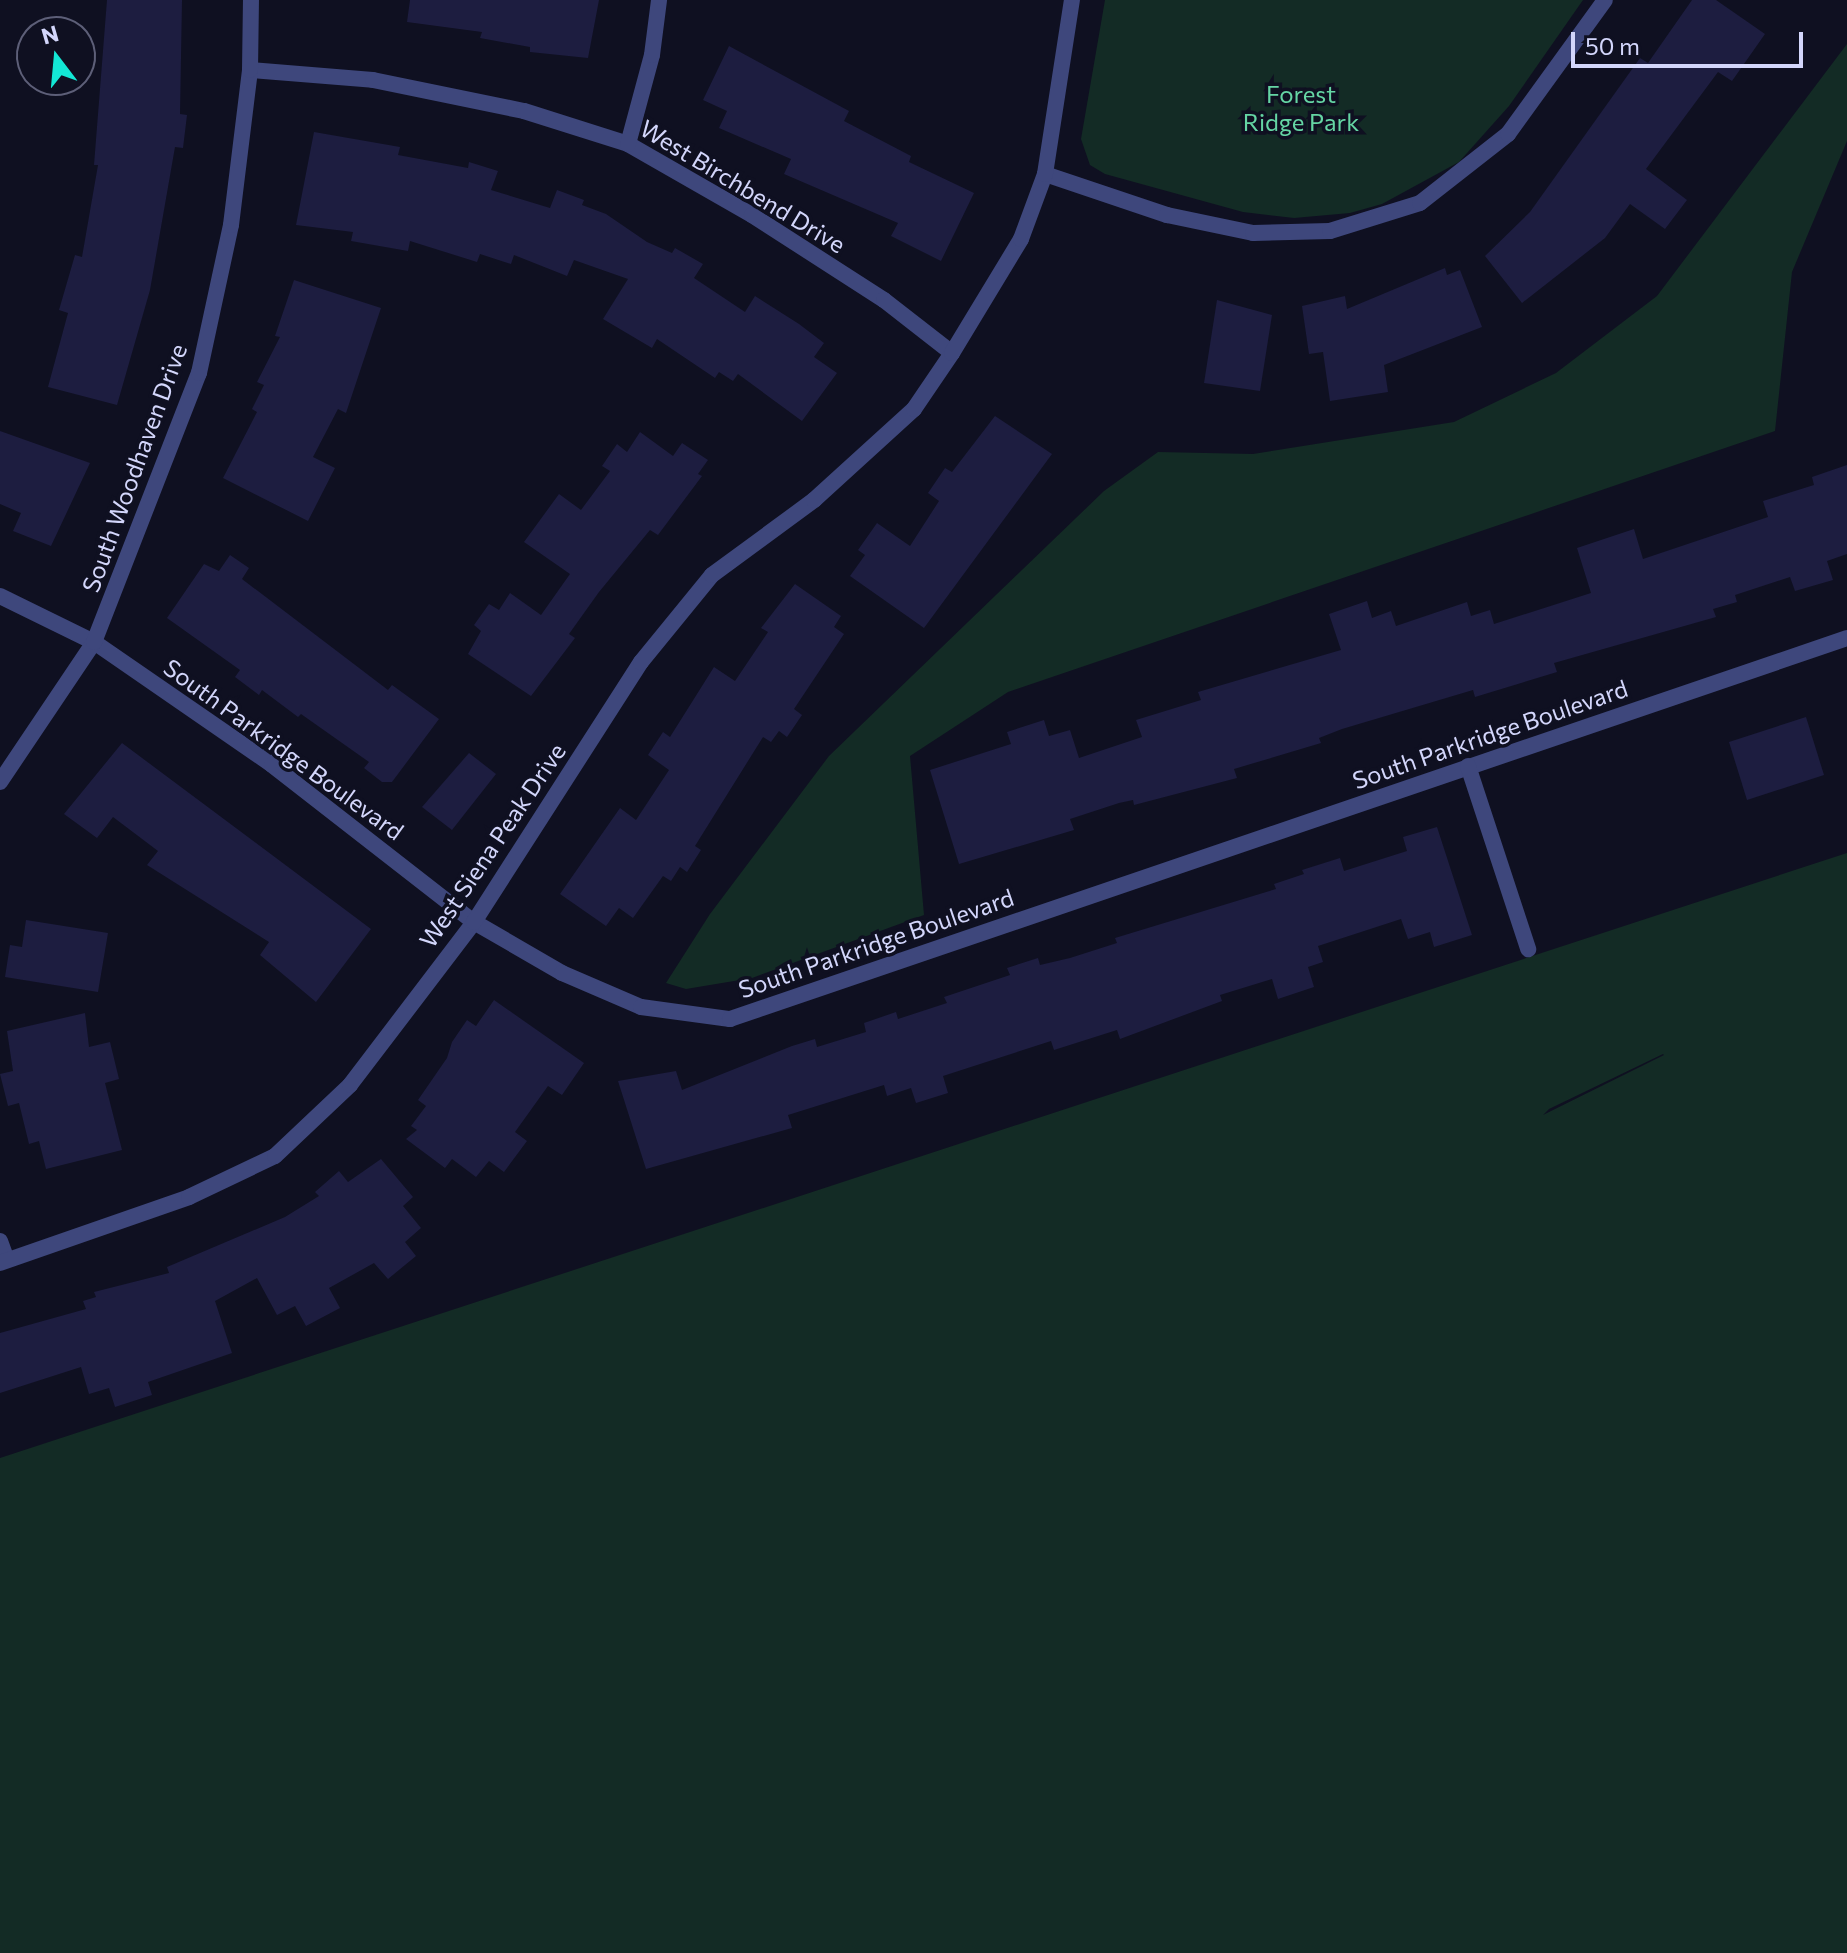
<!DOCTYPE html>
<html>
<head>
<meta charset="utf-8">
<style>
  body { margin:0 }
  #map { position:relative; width:1847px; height:1953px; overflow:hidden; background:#0f1021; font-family:Commissioner,sans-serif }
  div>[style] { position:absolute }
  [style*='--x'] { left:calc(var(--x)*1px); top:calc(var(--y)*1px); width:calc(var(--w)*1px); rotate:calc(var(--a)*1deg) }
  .green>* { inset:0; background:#132b25 }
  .building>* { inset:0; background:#1d1d40 }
  .minor>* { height:16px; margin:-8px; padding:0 8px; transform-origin:8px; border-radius:8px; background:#3e477c }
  span { translate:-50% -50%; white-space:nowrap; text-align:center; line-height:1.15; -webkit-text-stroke:7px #0f1021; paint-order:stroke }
  .park-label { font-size:24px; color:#65d5a4 }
  .street-label { font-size:24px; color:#d3d6fb }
  .north { position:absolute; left:16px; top:16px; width:80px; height:80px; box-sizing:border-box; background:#0f1021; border:2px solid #5d5f78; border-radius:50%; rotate:344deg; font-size:22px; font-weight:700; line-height:32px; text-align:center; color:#d3d6fb }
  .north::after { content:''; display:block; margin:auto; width:28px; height:36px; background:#13e7d5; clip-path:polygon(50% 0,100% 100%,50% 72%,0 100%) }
  .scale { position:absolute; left:1571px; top:32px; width:232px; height:36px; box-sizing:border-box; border:4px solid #d3d6fb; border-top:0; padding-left:10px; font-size:24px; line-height:28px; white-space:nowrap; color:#d3d6fb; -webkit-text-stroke:6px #0f1021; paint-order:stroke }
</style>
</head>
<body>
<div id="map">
  <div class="green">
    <i style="clip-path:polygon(1105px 0,1583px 0,1509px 106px,1459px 162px,1382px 204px,1350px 213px,1294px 218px,1243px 212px,1105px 174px,1090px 165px,1081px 139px)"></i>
    <i style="clip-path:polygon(1847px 44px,1847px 141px,1792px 272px,1775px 431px,1008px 692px,910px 756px,924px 915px,752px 978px,686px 989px,666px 983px,710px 914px,829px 756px,1104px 491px,1158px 452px,1253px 454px,1454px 422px,1556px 373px,1657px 296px)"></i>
    <i style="clip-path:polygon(evenodd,1847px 853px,1847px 1953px,0 1953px,0 1458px,1847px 853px,1663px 1054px,1664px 1055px,1543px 1115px,1549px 1109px,1663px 1054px)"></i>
  </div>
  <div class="building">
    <i style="clip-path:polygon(107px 0,182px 0,180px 114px,187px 115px,183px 148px,175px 147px,150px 290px,117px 405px,48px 387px,68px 313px,59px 310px,75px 255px,82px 257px,98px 165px,94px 165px)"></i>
    <i style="clip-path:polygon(410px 0,599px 0,588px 58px,530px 52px,530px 47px,480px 38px,482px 32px,407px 22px)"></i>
    <i style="clip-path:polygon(1692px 0,1716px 0,1765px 34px,1732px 81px,1718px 72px,1646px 169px,1687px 200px,1665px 229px,1630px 204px,1605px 238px,1522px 303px,1485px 256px,1530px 212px,1640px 58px,1648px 63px)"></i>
    <i style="clip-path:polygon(729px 46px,849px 111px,844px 121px,911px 156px,909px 162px,974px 193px,941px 261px,891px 236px,898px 223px,784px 174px,791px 159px,719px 128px,727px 111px,703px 100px)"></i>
    <i style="clip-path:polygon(314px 132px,400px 147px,398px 155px,468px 168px,469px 162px,498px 171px,491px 190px,550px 208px,557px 190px,584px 200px,582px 205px,606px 214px,647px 242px,672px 253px,675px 248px,703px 264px,694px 278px,745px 312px,755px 296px,799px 324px,824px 343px,814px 357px,837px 373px,802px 421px,738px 374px,733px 381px,719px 372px,715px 378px,657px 339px,652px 348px,603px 319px,628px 279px,574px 260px,567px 276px,514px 255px,511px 264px,480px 254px,477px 262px,410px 241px,408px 251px,351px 241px,353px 232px,296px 225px)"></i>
    <i style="clip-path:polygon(1445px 268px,1447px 275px,1460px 270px,1482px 327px,1384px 365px,1388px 392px,1330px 401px,1323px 352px,1309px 354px,1302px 306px,1345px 296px,1347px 309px)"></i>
    <i style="clip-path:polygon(294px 280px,381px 308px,346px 413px,338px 409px,313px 457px,335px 468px,308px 521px,223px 478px,257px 412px,252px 409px,264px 385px,257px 382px,280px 337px,275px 336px)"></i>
    <i style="clip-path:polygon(1217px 300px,1272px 315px,1260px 391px,1204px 383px)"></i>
    <i style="clip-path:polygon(995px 416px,1052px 454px,924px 628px,850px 576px,865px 555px,858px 550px,877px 523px,910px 546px,939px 501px,928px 493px,945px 468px,952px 472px)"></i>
    <i style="clip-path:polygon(0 431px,90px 463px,51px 546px,13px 531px,21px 513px,0 504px)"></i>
    <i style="clip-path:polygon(640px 432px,673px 456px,682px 443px,708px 460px,698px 474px,702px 476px,658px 535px,650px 530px,599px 592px,569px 634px,575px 638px,531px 696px,468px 654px,481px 631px,474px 625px,489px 604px,499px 610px,510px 593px,541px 615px,570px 574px,524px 542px,559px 494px,581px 510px,610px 471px,602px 466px,617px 444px,627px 452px)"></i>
    <i style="clip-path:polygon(1847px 465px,1847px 554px,1827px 561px,1833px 580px,1795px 591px,1790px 577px,1735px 595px,1737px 602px,1713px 609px,1716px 617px,1554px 663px,1557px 672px,1475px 697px,1473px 690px,1342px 729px,1319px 738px,1321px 743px,1234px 769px,1237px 778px,1134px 805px,1133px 800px,1119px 803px,1070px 819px,1074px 830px,959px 864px,930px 770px,1011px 744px,1007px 732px,1044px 720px,1049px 736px,1070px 730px,1079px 758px,1142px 737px,1136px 720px,1201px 700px,1198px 692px,1341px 650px,1329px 614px,1367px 601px,1372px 618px,1391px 611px,1396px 626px,1467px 602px,1471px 616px,1490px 610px,1494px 624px,1591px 593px,1577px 548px,1634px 529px,1643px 559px,1768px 517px,1763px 501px,1814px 485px,1812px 477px)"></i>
    <i style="clip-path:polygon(230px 555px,249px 568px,242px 579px,388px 690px,392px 685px,439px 719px,392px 782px,382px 782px,364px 768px,369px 762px,301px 714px,298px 717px,262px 690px,259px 695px,235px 677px,240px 670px,167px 618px,204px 564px,219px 571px)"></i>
    <i style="clip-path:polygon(795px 584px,841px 616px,834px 627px,844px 634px,794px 709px,802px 715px,787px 737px,779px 731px,771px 742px,763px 737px,695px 846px,701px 850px,687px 872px,680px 867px,671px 881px,663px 876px,633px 918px,619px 908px,606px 926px,560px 894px,620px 808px,636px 820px,669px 770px,648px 755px,663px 732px,670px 737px,714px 667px,735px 681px,768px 632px,761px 628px)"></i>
    <i style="clip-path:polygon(1806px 717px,1824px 775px,1747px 800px,1729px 742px)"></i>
    <i style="clip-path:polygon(122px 743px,371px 929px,316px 1002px,260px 955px,269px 942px,147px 865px,158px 851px,113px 817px,97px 838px,64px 814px)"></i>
    <i style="clip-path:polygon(469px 753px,496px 774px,452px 830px,422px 807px)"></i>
    <i style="clip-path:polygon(1437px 827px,1472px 935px,1434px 947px,1430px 932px,1408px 939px,1401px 919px,1318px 946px,1323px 962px,1308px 967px,1314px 987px,1278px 999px,1272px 979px,1220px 995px,1222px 1001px,1120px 1039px,1117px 1030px,1054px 1050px,1051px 1041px,943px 1076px,948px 1093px,916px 1103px,911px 1088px,887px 1096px,884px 1085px,788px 1115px,792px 1128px,646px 1169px,618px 1081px,676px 1071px,682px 1090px,792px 1046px,815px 1039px,817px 1047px,866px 1032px,864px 1023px,896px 1012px,898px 1019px,947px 1003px,944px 997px,1010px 975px,1007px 968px,1038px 958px,1040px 965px,1070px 958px,1117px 943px,1115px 938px,1276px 889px,1274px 884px,1304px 874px,1302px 870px,1340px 858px,1344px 871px,1407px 851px,1403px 837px)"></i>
    <i style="clip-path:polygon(26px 920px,108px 933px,98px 992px,5px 977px,10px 945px,22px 947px)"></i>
    <i style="clip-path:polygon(494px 1000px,584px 1063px,562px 1095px,548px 1086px,515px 1132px,527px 1141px,504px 1172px,489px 1161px,476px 1177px,452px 1159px,445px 1168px,406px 1139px,417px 1130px,411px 1126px,426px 1106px,418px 1100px,447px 1058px,452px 1042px,467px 1020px,476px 1026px)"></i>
    <i style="clip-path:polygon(85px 1013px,89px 1047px,110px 1042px,119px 1079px,105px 1083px,122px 1150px,46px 1169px,39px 1141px,29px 1144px,19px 1103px,8px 1106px,0 1074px,13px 1071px,7px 1031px)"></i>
    <i style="clip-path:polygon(381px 1159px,413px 1197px,403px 1206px,421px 1228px,405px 1242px,416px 1256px,388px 1279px,374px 1263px,329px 1288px,340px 1308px,306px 1326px,295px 1306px,277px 1315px,257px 1278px,215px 1301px,232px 1353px,148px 1382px,152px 1395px,115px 1407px,109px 1388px,89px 1394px,81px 1367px,0 1393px,0 1333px,86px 1309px,83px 1301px,96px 1297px,94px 1292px,169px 1273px,167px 1267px,285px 1217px,319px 1196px,315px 1192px,339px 1171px,348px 1182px)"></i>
  </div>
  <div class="minor">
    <i style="--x:250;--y:70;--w:123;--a:4.6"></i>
    <i style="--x:373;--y:80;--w:154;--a:11.6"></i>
    <i style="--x:524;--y:111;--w:109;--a:17.6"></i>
    <i style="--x:628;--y:144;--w:143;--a:29.8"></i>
    <i style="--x:752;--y:215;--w:157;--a:32.8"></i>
    <i style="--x:884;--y:300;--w:86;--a:37.9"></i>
    <i style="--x:628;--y:144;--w:92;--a:-74.9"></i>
    <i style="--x:652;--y:55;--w:55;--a:-82.7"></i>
    <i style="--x:1045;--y:174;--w:129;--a:18.6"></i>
    <i style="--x:1167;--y:215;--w:88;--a:11.8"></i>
    <i style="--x:1253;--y:233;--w:77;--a:-1.5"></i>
    <i style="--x:1330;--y:231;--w:94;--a:-17.3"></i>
    <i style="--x:1420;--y:203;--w:112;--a:-38.1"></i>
    <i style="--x:1508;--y:134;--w:165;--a:-54.1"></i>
    <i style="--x:0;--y:596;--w:105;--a:26.1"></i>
    <i style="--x:94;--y:642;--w:216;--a:34.6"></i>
    <i style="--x:272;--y:765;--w:256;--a:37.9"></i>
    <i style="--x:474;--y:922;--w:102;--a:30.1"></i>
    <i style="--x:562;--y:973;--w:86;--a:23.3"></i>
    <i style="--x:641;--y:1007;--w:90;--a:7.7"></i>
    <i style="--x:730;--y:1019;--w:1180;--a:-18.83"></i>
    <i style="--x:1468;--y:766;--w:193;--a:71.8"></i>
    <i style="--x:0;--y:782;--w:169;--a:-56.1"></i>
    <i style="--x:94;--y:642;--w:289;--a:-68.7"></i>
    <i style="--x:199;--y:373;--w:151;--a:-77.8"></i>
    <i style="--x:231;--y:225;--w:156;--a:-83"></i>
    <i style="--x:250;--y:70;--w:70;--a:-89.2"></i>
    <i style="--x:0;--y:1241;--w:20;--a:70"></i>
    <i style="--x:0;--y:1263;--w:200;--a:-19.2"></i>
    <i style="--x:189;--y:1197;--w:95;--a:-25.5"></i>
    <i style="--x:275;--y:1156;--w:103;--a:-43.4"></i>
    <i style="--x:350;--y:1085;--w:205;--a:-52.7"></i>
    <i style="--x:474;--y:922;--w:309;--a:-57.3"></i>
    <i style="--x:641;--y:662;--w:112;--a:-50.8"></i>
    <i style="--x:712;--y:575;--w:127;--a:-36.3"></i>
    <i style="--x:814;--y:500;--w:135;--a:-42.3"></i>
    <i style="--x:914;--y:409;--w:68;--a:-55.8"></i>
    <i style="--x:952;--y:353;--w:133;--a:-58.8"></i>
    <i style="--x:1021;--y:239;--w:69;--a:-69.7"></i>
    <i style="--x:1045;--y:174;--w:176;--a:-81.2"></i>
  </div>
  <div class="park-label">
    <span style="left:1301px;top:108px">Forest<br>Ridge Park</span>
  </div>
  <div class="street-label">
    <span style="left:743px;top:186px;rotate:31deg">West Birchbend Drive</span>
    <span style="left:134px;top:468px;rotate:-70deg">South Woodhaven Drive</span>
    <span style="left:1490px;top:734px;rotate:-19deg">South Parkridge Boulevard</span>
    <span style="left:284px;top:749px;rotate:36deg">South Parkridge Boulevard</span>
    <span style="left:492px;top:845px;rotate:-56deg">West Siena Peak Drive</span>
    <span style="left:876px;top:943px;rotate:-19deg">South Parkridge Boulevard</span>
  </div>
  <div class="north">N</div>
  <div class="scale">50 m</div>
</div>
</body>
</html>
